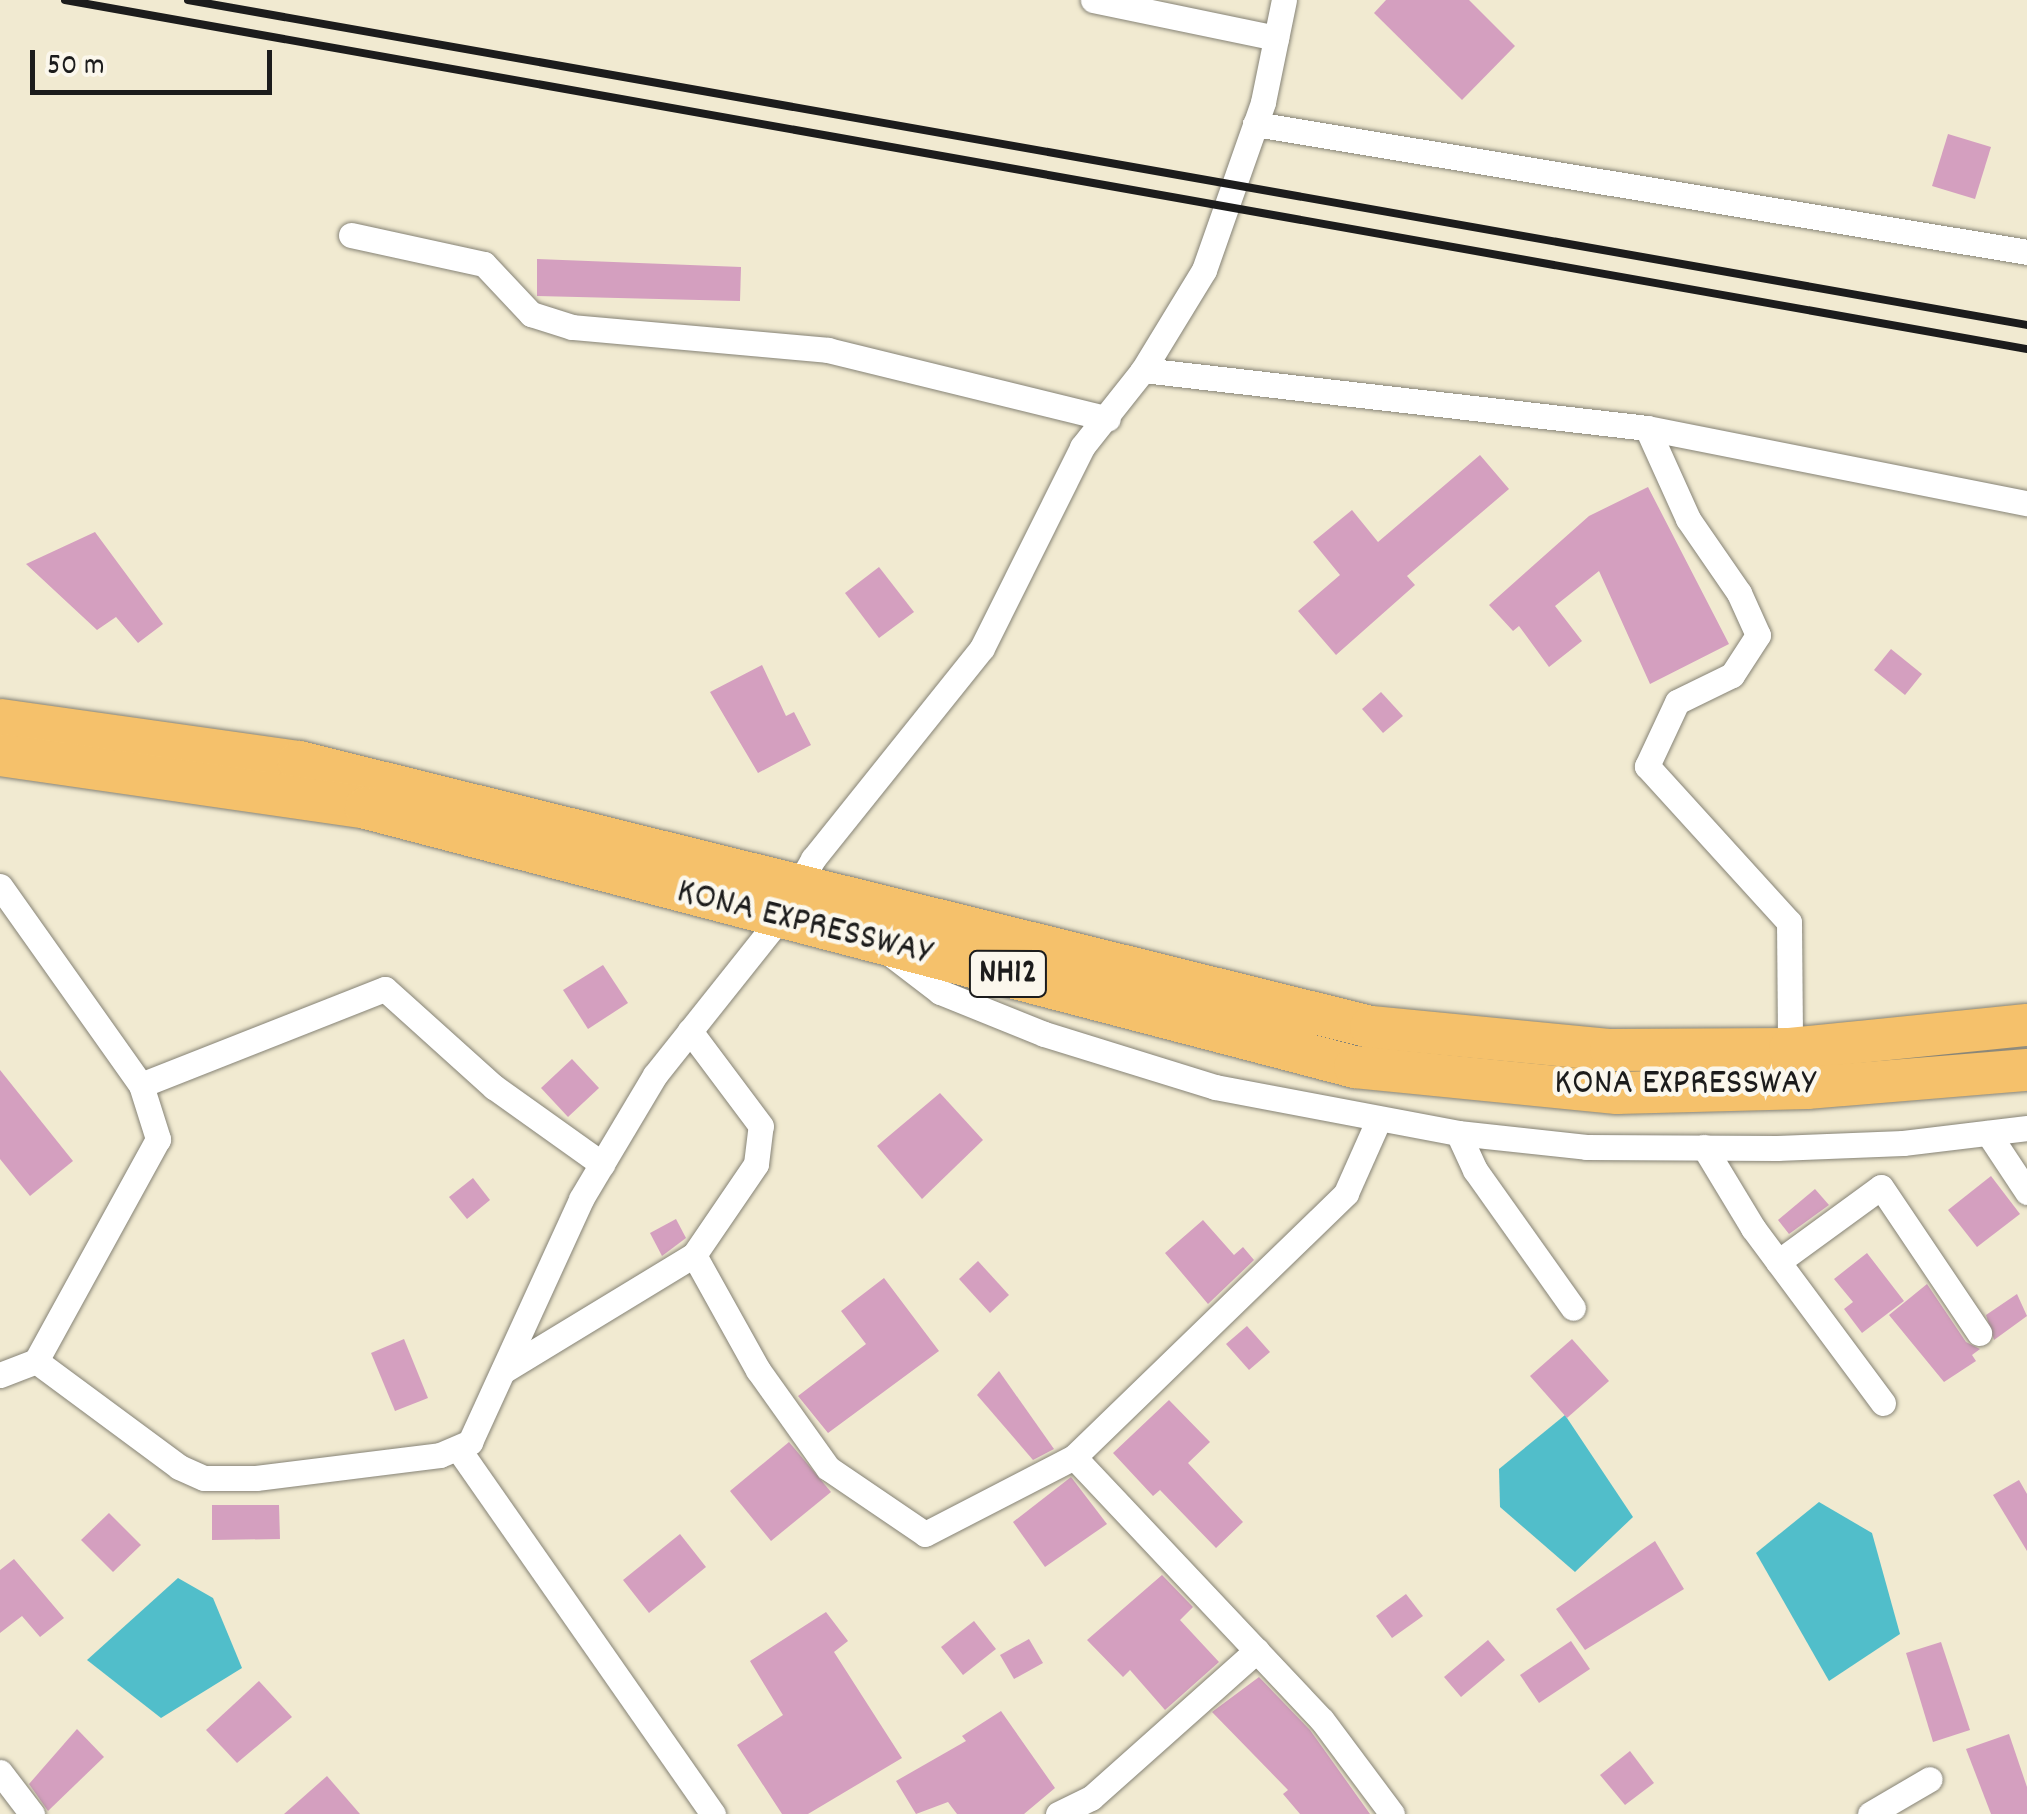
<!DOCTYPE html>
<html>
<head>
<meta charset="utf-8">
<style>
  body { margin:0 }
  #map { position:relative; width:2027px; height:1814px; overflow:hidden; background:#f1ead1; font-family:Dekko,sans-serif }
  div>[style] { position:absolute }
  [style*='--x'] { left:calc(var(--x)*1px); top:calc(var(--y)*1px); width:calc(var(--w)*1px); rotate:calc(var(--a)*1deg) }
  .water>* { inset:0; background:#51beca }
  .building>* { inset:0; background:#d49fbf }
  .roads { filter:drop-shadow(0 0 2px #868376) drop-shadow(0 0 2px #868376) }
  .minor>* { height:25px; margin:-12.5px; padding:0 12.5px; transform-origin:12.5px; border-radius:12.5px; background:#fff }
  .trunk>* { height:42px; margin:-21px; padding:0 21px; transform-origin:21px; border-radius:21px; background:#f5c16b }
  .rail>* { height:8px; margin:-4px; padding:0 4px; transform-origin:4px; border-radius:4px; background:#1c1c1c }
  span { translate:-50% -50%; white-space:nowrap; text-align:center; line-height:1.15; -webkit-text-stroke:9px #fbf7ec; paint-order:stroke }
  .shield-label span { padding:2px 8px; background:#fbf7ec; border:2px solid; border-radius:8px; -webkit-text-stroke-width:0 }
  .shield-label { font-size:35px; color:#1c1c1c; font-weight:700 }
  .street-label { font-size:38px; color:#1c1c1c }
  .scale { position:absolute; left:30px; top:50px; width:242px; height:45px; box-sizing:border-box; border:5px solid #1c1c1c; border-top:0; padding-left:12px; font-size:30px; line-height:35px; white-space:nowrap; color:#1c1c1c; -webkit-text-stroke:8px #fbf7ec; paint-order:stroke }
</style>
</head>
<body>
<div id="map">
  <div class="water">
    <i style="clip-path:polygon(1565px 1415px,1633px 1517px,1575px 1572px,1500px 1507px,1499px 1469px)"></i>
    <i style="clip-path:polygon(1819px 1502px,1872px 1533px,1900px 1634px,1829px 1681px,1756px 1553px)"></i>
    <i style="clip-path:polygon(178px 1578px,213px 1598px,242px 1668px,161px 1718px,87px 1660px)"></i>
  </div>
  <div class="building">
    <i style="clip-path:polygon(1386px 0,1469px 0,1515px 46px,1462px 100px,1374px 13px)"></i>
    <i style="clip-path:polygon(1948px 134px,1991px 147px,1975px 199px,1932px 186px)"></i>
    <i style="clip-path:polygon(537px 259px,741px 267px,740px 301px,537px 296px)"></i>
    <i style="clip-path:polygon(1480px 455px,1509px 489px,1407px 576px,1415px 585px,1336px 655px,1298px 611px,1340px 575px,1313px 542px,1352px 510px,1378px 542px)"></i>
    <i style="clip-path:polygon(1648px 487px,1729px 644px,1650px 684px,1599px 571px,1555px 606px,1582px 641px,1549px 667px,1519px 626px,1513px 631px,1489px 605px,1589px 516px)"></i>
    <i style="clip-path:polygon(95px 532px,163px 624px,138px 643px,116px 617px,97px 630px,26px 564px)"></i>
    <i style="clip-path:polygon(879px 567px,914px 612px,879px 638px,845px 593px)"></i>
    <i style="clip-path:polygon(1891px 649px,1922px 674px,1905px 695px,1874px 670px)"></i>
    <i style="clip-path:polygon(762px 665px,786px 716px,794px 712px,811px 745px,758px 773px,710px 692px)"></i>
    <i style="clip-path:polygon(1381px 692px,1403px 716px,1383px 733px,1362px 709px)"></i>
    <i style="clip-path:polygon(603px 965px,628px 1003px,588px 1029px,563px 990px)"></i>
    <i style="clip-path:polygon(572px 1059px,599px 1088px,568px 1117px,541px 1088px)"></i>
    <i style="clip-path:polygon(0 1070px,73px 1161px,30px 1196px,0 1159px)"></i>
    <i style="clip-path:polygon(940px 1093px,983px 1140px,922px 1199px,877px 1146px)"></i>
    <i style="clip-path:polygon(1991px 1176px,2020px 1214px,1977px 1247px,1948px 1210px)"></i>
    <i style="clip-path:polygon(473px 1178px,490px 1200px,467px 1219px,449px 1197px)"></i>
    <i style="clip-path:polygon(1815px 1189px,1829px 1205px,1789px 1234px,1778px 1220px)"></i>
    <i style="clip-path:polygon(676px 1219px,686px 1238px,662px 1256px,650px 1233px)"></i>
    <i style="clip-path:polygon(1203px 1220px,1234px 1255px,1243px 1247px,1254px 1260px,1208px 1304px,1165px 1253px)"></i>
    <i style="clip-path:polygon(1867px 1253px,1904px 1301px,1862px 1333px,1844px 1309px,1853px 1302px,1834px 1279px)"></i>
    <i style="clip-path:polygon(978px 1261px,1009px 1295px,990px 1313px,959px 1279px)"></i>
    <i style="clip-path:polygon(884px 1278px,939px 1351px,828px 1433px,798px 1396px,866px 1344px,841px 1311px)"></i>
    <i style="clip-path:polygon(1927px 1284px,1966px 1342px,1980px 1349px,1972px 1355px,1976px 1361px,1944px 1382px,1889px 1315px)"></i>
    <i style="clip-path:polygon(2017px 1294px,2027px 1316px,1994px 1340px,1986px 1315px)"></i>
    <i style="clip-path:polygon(1247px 1326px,1270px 1352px,1249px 1370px,1226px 1344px)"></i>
    <i style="clip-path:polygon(404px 1339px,428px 1398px,395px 1411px,371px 1353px)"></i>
    <i style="clip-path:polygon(1572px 1339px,1609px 1381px,1567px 1418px,1530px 1376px)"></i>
    <i style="clip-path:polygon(999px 1371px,1054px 1449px,1033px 1460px,977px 1395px)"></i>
    <i style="clip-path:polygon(1169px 1400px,1210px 1442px,1188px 1463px,1243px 1522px,1216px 1548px,1160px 1490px,1153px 1496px,1113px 1453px)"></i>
    <i style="clip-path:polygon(789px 1442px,831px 1492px,771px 1541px,730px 1491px)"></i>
    <i style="clip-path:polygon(1071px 1477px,1107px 1524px,1045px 1567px,1013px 1522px)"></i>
    <i style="clip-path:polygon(2019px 1480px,2027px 1494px,2027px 1551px,1993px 1495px)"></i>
    <i style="clip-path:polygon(212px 1505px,279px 1505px,280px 1539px,212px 1540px)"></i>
    <i style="clip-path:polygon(109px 1513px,141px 1545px,113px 1572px,81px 1540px)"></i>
    <i style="clip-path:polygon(680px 1534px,706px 1567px,649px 1613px,623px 1580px)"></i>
    <i style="clip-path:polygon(1655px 1541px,1684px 1589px,1585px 1650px,1556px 1609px)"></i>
    <i style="clip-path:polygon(14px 1559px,64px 1618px,40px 1637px,22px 1616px,0 1633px,0 1570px)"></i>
    <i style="clip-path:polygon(1162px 1575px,1193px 1607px,1180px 1620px,1219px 1662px,1165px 1710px,1130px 1670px,1123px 1677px,1087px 1640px)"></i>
    <i style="clip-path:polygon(1406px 1594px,1423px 1616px,1392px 1638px,1376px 1616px)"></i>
    <i style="clip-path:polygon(826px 1612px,848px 1641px,834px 1652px,902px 1758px,808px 1814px,782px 1814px,737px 1745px,783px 1715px,750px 1661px)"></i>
    <i style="clip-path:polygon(974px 1621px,996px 1649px,963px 1675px,941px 1647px)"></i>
    <i style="clip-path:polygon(1029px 1639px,1043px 1663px,1014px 1679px,1000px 1655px)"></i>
    <i style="clip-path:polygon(1488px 1640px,1505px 1660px,1461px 1697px,1444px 1677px)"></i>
    <i style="clip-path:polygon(1571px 1641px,1590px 1669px,1539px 1703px,1520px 1675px)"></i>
    <i style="clip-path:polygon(1941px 1642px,1970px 1730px,1933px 1742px,1906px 1653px)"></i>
    <i style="clip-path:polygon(1259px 1677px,1310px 1730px,1370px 1814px,1300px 1814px,1283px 1794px,1288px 1790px,1212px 1712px)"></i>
    <i style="clip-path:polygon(259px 1681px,292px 1717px,237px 1763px,206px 1730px)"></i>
    <i style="clip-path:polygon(1001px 1711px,1055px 1788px,1024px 1814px,957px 1814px,948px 1802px,916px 1814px,896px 1781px,966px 1741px,962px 1736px)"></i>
    <i style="clip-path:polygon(77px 1729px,104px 1757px,48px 1811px,29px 1784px)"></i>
    <i style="clip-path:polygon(2009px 1734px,2027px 1787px,2027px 1814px,1991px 1814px,1966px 1749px)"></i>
    <i style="clip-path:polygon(1630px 1751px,1654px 1783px,1625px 1805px,1600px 1775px)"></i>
    <i style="clip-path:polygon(327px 1776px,360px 1814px,284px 1814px)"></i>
  </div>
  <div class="roads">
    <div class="minor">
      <i style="--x:1093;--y:0;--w:187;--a:11.7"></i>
      <i style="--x:1255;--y:124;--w:783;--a:9.41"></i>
      <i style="--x:351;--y:235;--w:136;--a:12.3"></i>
      <i style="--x:484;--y:264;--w:69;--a:46.8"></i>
      <i style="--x:531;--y:314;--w:43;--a:17.6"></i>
      <i style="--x:572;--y:327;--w:257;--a:5.1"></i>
      <i style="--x:828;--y:350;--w:288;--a:13.8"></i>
      <i style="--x:1143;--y:370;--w:507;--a:6.56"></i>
      <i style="--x:1647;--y:428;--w:387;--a:11.2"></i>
      <i style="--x:1647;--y:428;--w:100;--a:65.7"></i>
      <i style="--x:1688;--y:519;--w:90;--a:55.4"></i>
      <i style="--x:1739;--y:593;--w:46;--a:65.7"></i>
      <i style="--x:1758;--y:635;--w:48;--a:123"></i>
      <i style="--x:1732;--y:675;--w:61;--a:153.9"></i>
      <i style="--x:1677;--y:702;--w:71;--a:115.1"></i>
      <i style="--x:1647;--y:766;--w:211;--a:47.7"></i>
      <i style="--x:1789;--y:922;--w:127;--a:89.5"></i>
      <i style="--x:0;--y:886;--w:244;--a:54.7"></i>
      <i style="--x:141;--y:1085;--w:57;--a:72.5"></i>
      <i style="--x:158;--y:1139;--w:253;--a:118.8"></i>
      <i style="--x:892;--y:955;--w:61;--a:37.6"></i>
      <i style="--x:940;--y:992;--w:112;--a:22"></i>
      <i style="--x:1044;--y:1034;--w:179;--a:17.2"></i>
      <i style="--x:1215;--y:1087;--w:247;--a:10.7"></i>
      <i style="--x:1458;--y:1133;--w:129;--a:6.2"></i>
      <i style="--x:1586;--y:1147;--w:191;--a:0.3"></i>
      <i style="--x:1777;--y:1148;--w:126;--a:-2.3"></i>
      <i style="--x:1903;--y:1143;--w:125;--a:-6.9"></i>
      <i style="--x:141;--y:1085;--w:262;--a:-21.5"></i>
      <i style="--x:385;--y:989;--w:147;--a:42"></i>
      <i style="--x:494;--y:1087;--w:133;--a:35.5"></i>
      <i style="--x:1458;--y:1133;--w:41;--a:65.3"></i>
      <i style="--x:1475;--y:1170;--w:169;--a:54.6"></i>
      <i style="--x:1988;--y:1133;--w:71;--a:56.5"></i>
      <i style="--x:1704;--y:1147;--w:95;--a:58.8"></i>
      <i style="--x:1753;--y:1228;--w:218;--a:53.4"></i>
      <i style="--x:694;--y:1255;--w:132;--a:60.9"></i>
      <i style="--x:758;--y:1370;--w:120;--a:54.5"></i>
      <i style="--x:828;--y:1468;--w:117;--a:34.2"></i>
      <i style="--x:925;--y:1534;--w:168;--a:-27.3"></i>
      <i style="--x:1074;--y:1457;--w:379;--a:-44.1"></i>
      <i style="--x:1346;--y:1193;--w:81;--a:-66"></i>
      <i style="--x:1778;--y:1262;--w:127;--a:-36.1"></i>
      <i style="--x:1881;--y:1187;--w:176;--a:56.1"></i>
      <i style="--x:503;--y:1371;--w:223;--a:-31.3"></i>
      <i style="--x:694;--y:1255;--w:110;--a:-55.7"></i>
      <i style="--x:756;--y:1164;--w:38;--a:-83"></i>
      <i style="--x:761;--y:1126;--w:119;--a:-126.8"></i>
      <i style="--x:0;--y:1375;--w:39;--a:-21"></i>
      <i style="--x:36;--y:1361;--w:178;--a:36.5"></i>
      <i style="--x:179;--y:1467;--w:27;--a:24"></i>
      <i style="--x:204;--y:1478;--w:52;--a:0"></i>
      <i style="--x:256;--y:1478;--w:185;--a:-7.1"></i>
      <i style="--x:440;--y:1455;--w:33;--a:-23"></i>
      <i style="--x:470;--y:1442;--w:267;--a:-65.4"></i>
      <i style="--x:581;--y:1199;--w:144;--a:-59.2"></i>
      <i style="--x:655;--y:1075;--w:201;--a:-51.5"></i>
      <i style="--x:780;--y:918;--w:68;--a:-60.8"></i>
      <i style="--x:813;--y:859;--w:270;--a:-51.3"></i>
      <i style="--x:982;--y:648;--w:225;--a:-63.5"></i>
      <i style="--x:1082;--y:447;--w:98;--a:-51.6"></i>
      <i style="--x:1143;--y:370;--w:117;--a:-58.6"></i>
      <i style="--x:1204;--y:270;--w:178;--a:-70.6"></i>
      <i style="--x:1263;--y:102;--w:104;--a:-78.4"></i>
      <i style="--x:459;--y:1450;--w:444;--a:55.1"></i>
      <i style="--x:1074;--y:1457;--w:361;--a:46.7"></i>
      <i style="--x:1322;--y:1720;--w:117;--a:53.3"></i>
      <i style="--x:0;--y:1772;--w:53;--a:52.7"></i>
      <i style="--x:1058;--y:1814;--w:37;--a:-26"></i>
      <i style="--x:1091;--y:1798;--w:222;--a:-41.7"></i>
      <i style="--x:1870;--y:1814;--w:69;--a:-30.3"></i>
    </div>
    <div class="trunk">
      <i style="--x:0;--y:720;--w:302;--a:8"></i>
      <i style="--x:299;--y:762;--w:1104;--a:13.89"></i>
      <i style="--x:1371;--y:1027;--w:241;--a:5.5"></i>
      <i style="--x:1611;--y:1050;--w:179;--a:-0.3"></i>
      <i style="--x:1790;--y:1049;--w:238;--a:-5.8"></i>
      <i style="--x:0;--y:755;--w:370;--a:8.2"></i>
      <i style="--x:366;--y:808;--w:1022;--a:14.68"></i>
      <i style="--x:1355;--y:1067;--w:263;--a:5.7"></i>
      <i style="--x:1617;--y:1093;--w:190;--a:-1.5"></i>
      <i style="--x:1807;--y:1088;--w:221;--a:-4.7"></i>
    </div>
  </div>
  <div class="rail">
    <i style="--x:65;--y:0;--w:1993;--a:10.09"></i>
    <i style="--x:188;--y:0;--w:1867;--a:10.02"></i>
  </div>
  <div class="shield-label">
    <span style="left:1008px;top:974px">NH12</span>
  </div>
  <div class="street-label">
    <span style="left:804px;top:924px;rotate:14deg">KONA EXPRESSWAY</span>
    <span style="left:1685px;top:1085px">KONA EXPRESSWAY</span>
  </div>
  <div class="scale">50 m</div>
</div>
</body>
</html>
